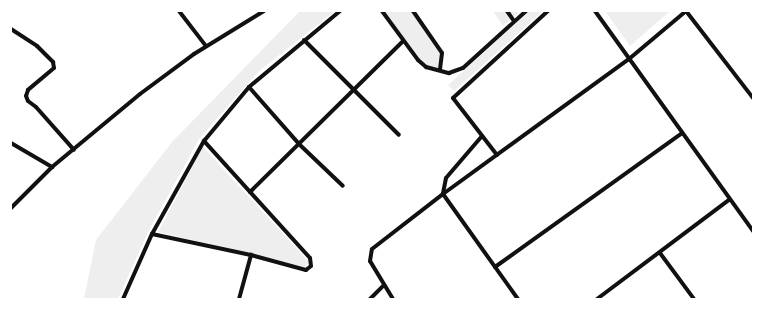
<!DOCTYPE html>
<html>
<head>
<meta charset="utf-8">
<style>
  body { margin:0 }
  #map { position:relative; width:764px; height:310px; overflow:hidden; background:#fff; font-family:"DejaVu Sans",sans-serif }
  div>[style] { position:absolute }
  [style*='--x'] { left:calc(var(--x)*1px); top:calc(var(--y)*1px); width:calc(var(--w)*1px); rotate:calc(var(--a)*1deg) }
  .green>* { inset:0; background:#eee }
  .minor>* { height:4px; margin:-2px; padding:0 2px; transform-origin:2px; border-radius:2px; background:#111 }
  span { translate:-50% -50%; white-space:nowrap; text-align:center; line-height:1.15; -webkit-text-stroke:4px #fff; paint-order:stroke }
  .frame { position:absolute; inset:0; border:12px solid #fff; pointer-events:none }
</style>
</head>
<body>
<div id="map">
  <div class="green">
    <i style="clip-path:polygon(300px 11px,335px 11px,258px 72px,199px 139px,148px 232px,118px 299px,84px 299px,96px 240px,172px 142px)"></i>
    <i style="clip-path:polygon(384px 11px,411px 11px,440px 53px,439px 68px,427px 66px,419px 59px)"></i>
    <i style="clip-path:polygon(493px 11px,517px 11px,518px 13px,503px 26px)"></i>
    <i style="clip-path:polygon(530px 11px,543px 11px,454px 91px,448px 85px)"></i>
    <i style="clip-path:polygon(605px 11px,670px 11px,630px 46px)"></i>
    <i style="clip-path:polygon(203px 147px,309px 262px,305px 267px,158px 232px)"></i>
  </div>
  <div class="minor">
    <i style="--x:179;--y:11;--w:44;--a:52.4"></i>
    <i style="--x:382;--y:11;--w:61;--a:53.7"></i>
    <i style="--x:418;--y:60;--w:11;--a:41"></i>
    <i style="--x:426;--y:67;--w:24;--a:15"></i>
    <i style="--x:449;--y:73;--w:15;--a:-20"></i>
    <i style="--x:463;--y:68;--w:85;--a:-42.1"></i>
    <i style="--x:413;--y:11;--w:51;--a:55.4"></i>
    <i style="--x:442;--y:53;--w:17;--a:97"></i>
    <i style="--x:507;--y:11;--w:12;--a:55"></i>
    <i style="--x:595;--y:11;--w:271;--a:54.3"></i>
    <i style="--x:686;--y:11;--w:110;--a:52.4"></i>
    <i style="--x:11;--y:29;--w:31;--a:33"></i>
    <i style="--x:37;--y:46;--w:23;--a:45"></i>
    <i style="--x:53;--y:62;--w:6;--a:81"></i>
    <i style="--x:54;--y:68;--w:34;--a:140"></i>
    <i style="--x:28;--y:90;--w:6;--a:108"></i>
    <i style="--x:26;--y:96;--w:5;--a:68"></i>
    <i style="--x:28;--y:101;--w:10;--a:37"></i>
    <i style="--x:36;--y:107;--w:57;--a:48.5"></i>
    <i style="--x:304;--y:40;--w:134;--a:45"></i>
    <i style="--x:249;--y:87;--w:77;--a:48.7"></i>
    <i style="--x:300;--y:145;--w:59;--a:43.6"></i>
    <i style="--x:482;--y:136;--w:55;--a:130.6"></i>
    <i style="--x:446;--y:178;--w:16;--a:101"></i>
    <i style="--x:443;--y:194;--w:129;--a:54.5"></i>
    <i style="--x:11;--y:143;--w:48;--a:30.3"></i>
    <i style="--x:497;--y:155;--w:72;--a:-127.7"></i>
    <i style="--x:453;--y:98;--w:129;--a:-42.5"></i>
    <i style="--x:250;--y:192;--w:214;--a:-44.6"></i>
    <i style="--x:11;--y:208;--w:58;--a:-45"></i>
    <i style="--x:52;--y:167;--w:114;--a:-39.7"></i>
    <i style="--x:140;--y:94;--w:67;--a:-36.5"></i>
    <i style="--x:194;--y:54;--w:82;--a:-31.6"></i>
    <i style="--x:152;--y:234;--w:101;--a:12"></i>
    <i style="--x:251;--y:255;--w:57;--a:15.3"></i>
    <i style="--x:306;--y:270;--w:6;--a:-39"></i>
    <i style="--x:311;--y:266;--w:8;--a:-97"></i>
    <i style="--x:310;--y:258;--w:158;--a:-132.2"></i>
    <i style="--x:660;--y:253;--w:57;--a:53.5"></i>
    <i style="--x:495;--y:267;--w:230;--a:-35.6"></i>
    <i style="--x:123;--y:299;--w:71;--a:-66"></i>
    <i style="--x:152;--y:234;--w:107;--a:-60.8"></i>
    <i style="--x:204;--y:141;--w:70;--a:-50.2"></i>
    <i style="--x:249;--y:87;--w:119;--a:-39.9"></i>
    <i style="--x:239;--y:299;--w:46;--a:-74.7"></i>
    <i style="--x:370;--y:299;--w:20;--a:-45"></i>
    <i style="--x:393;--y:299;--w:44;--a:-121.2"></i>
    <i style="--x:370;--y:261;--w:12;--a:-81"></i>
    <i style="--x:372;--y:249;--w:90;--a:-37.8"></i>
    <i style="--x:443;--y:194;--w:230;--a:-36"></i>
    <i style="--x:629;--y:59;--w:75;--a:-40.1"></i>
    <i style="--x:597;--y:299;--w:165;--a:-36.9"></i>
  </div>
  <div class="frame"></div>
</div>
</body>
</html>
